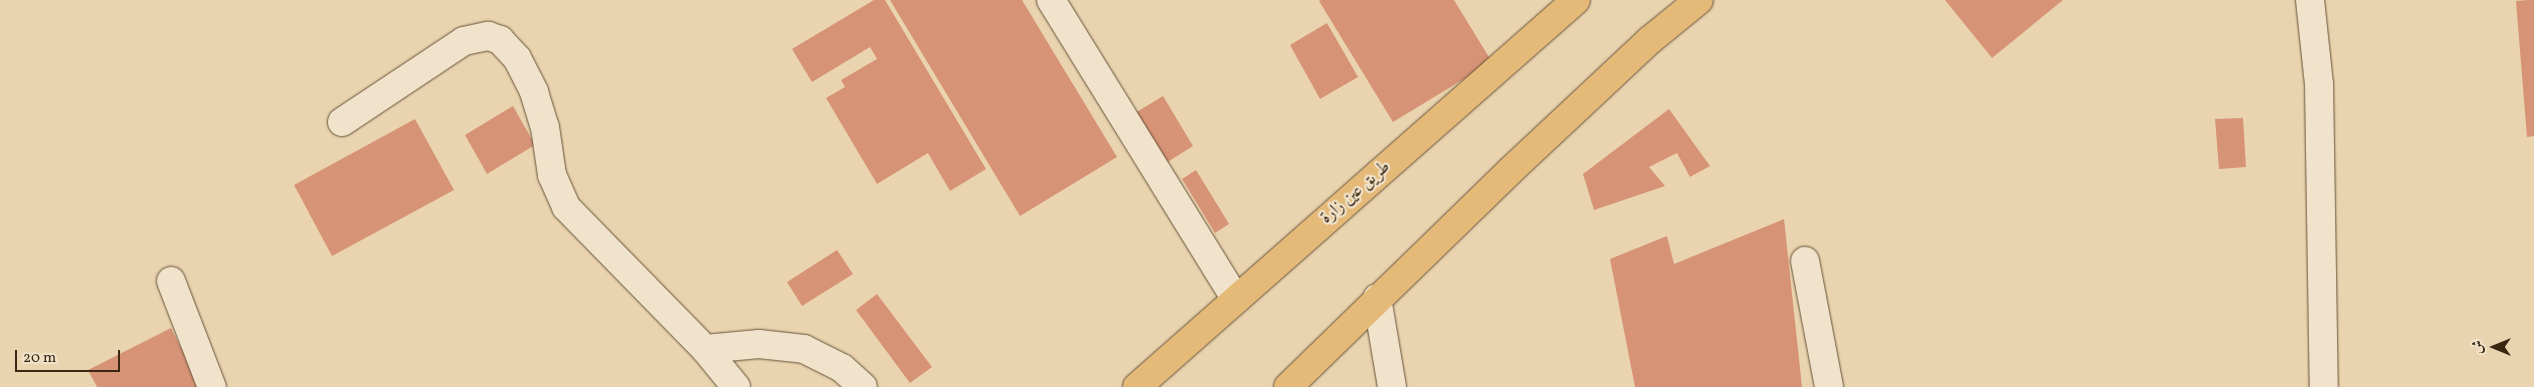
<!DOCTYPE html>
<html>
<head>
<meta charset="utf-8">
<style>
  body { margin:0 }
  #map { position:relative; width:2534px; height:387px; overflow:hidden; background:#ead4af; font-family:Vollkorn,Amiri,serif }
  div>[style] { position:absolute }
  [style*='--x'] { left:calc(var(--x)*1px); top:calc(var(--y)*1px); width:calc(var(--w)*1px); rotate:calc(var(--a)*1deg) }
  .building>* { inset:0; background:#d79376 }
  .roads { filter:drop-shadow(0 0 1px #655239) drop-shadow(0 0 1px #655239) }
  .minor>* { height:28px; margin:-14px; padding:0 14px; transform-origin:14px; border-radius:14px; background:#f1e3cb }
  .major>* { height:28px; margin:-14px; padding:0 14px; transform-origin:14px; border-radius:14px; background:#e5ba78 }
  span { translate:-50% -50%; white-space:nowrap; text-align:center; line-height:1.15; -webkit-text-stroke:4.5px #f1e3cb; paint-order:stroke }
  .street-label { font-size:18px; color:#392712 }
  .north { position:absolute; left:2469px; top:322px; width:50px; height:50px; -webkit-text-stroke:4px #f1e3cb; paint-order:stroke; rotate:270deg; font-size:14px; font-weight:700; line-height:20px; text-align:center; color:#392712 }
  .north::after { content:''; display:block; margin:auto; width:18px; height:22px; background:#392712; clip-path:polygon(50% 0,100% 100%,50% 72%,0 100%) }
  .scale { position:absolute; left:15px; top:350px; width:105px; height:22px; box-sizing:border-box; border:2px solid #392712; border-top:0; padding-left:6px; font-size:15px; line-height:18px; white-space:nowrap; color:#392712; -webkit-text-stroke:4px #f1e3cb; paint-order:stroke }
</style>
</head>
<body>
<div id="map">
  <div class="building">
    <i style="clip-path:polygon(874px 0,885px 0,986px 169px,950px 191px,928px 153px,877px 184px,826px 98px,845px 87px,841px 80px,877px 59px,870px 47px,812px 82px,792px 49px)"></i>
    <i style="clip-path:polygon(890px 0,1022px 0,1117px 157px,1020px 216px)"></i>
    <i style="clip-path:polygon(1321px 0,1454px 0,1492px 62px,1393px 122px,1319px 1px)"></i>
    <i style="clip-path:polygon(1945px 0,2063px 0,1992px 58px)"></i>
    <i style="clip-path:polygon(2528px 0,2534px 0,2534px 136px,2527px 137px,2516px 1px)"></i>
    <i style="clip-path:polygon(1327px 23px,1358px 77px,1320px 99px,1290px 45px)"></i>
    <i style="clip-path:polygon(1163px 96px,1193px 146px,1166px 163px,1135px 113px)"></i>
    <i style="clip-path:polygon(513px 106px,535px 145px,487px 174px,465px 135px)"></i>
    <i style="clip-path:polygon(1669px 109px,1710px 166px,1690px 177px,1677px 153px,1649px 167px,1665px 186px,1594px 210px,1583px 174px)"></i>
    <i style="clip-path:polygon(2243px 118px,2246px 167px,2219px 169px,2215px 119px)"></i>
    <i style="clip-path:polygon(415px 119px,454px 190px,332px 256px,294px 185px)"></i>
    <i style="clip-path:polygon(1196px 170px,1229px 224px,1215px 233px,1182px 179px)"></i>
    <i style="clip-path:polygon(1784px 219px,1802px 387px,1635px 387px,1610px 259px,1667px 236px,1674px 264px)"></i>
    <i style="clip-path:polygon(837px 250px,853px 274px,802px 306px,787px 282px)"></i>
    <i style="clip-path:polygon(877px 294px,932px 367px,910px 383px,856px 310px)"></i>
    <i style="clip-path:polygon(171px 328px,201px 387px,97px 387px,88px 370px)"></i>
  </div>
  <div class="roads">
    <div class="minor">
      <i style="--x:1051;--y:0;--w:352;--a:58.3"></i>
      <i style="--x:2310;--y:0;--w:84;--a:83.9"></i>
      <i style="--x:2319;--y:84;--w:303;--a:89.1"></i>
      <i style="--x:342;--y:122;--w:146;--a:-33.6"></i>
      <i style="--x:464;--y:41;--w:25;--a:-12"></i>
      <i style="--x:488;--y:36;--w:13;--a:18"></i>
      <i style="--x:500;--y:40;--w:25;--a:47"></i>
      <i style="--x:517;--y:58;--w:38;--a:63"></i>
      <i style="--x:534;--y:92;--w:37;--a:73"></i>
      <i style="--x:545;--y:127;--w:49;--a:81.7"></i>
      <i style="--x:552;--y:175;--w:35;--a:66"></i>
      <i style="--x:566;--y:207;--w:199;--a:45.6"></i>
      <i style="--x:705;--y:349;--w:49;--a:50.8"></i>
      <i style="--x:1805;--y:261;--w:128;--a:79.2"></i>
      <i style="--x:171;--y:281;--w:114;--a:68.9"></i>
      <i style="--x:1377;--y:298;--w:90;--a:80.4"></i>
      <i style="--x:705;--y:349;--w:54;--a:-5.3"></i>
      <i style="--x:759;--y:344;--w:45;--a:6.3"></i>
      <i style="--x:804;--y:349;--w:42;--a:26.6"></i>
      <i style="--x:842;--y:368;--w:28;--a:42"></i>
    </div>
    <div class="major">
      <i style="--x:1137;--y:387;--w:585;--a:-41.4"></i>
      <i style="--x:1288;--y:387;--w:310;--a:-44.2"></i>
      <i style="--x:1510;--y:171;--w:192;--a:-43.1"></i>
      <i style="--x:1650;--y:40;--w:63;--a:-39.2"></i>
    </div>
  </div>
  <div class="street-label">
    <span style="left:1356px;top:193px;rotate:-41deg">طريق عين زارة</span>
  </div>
  <div class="north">ش</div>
  <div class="scale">20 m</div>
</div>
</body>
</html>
